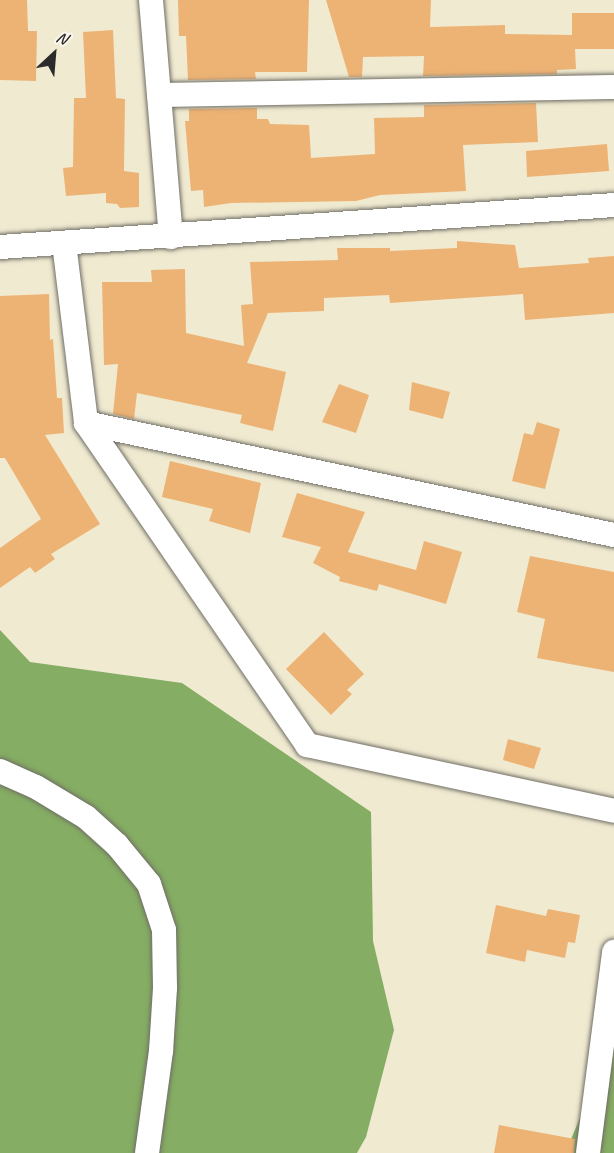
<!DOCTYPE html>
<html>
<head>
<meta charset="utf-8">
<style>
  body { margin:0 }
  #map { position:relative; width:614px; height:1153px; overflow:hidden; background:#f0ead1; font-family:Caveat,sans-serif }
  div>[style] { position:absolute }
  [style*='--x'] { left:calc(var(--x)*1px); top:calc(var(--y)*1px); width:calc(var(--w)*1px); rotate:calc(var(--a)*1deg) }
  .forest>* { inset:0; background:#85ad63 }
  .building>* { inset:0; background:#edb375 }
  .roads { filter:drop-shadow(0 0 2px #706e65) drop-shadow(0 0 2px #706e65) }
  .street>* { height:24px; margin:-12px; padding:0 12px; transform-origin:12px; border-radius:12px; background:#fff }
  span { translate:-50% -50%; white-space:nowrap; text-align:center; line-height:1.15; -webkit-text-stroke:4.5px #fbf7ec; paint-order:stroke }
  .north { position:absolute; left:24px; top:24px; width:60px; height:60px; -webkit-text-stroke:4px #fbf7ec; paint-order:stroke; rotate:26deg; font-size:16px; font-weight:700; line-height:24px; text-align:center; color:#2b2b2b }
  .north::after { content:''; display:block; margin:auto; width:21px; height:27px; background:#2b2b2b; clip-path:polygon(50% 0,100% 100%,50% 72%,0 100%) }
</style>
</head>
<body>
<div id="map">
  <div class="forest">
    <i style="clip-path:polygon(0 630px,30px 662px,182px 683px,371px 812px,373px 941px,394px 1030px,366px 1137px,357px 1153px,0 1153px)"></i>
    <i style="clip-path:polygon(614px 1037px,614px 1153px,568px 1153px,569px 1144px)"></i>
  </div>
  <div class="building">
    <i style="clip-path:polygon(0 0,27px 0,28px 31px,37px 31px,36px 81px,0 80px)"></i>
    <i style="clip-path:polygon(178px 0,309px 0,307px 72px,255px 72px,256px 79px,188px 80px,186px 36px,179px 36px)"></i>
    <i style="clip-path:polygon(326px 0,431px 0,430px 27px,505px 25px,505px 34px,572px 35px,572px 13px,614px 13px,614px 49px,575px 49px,576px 69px,557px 70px,557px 74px,423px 76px,424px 56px,363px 57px,362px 77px,349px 77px)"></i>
    <i style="clip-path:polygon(113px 30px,116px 98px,125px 99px,124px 171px,139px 173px,139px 207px,120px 208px,117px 204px,106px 203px,106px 193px,66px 196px,63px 168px,73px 167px,74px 98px,86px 98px,83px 32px)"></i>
    <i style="clip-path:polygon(536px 103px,538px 142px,463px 145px,466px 191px,380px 195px,356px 201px,231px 203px,204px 207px,203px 190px,191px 191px,185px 121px,189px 121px,189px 109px,257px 108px,257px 119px,268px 119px,270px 124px,309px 125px,311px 158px,375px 154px,374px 118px,424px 117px,424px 105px)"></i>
    <i style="clip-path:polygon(607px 144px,609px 171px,527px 177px,526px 151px)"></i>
    <i style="clip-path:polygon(457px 241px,515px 245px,519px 268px,589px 263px,588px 258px,614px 256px,614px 313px,525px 320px,523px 294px,390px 303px,389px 295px,324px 298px,324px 311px,268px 313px,247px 363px,286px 372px,273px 431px,240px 423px,242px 415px,137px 393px,134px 419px,113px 414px,118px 364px,104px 365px,102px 282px,152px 282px,151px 270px,185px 269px,186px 333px,244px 346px,241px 305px,253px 304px,250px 262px,338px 260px,337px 248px,390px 248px,390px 251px,457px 248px)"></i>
    <i style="clip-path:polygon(49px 294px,50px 340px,53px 339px,57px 398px,62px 398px,64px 433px,45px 435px,100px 524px,51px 554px,55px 559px,35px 573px,30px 567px,0 588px,0 548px,41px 519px,5px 458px,0 458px,0 296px)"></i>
    <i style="clip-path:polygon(412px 382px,450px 392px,443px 419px,409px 410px)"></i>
    <i style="clip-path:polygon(339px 384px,369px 395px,356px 433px,322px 422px)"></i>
    <i style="clip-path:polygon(537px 422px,560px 429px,545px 489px,512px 481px,524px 433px,533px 435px)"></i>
    <i style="clip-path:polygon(170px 461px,261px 483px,250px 533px,209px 521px,213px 509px,162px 497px)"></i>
    <i style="clip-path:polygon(297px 493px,365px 512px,348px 552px,416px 570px,424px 541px,462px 552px,446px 604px,379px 584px,377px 591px,339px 581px,340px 577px,313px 563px,321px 547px,282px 537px)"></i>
    <i style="clip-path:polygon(530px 556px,614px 572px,614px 672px,537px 658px,545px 619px,517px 612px)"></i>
    <i style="clip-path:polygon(324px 632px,364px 674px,347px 690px,352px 694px,331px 715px,286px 669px)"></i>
    <i style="clip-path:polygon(508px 739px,541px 748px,534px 769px,503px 760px)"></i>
    <i style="clip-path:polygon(496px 905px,546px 916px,548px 909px,580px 915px,575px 943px,568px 942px,565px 958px,527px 950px,525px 962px,486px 953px)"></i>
    <i style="clip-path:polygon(499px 1125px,575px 1139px,574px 1153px,494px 1153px)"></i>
  </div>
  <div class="roads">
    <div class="street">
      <i style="--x:151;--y:0;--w:238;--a:85.2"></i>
      <i style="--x:159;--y:95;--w:455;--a:-1"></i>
      <i style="--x:64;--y:243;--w:181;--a:83"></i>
      <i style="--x:86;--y:423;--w:391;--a:55.5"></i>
      <i style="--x:307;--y:745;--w:314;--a:12.1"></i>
      <i style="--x:0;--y:247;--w:615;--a:-3.91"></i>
      <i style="--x:86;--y:423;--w:540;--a:11.98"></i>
      <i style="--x:0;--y:771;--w:39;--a:24"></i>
      <i style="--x:36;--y:787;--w:58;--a:31"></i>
      <i style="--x:86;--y:817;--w:42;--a:42.1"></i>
      <i style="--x:117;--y:845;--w:50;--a:50.6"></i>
      <i style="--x:149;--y:884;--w:48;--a:71.9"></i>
      <i style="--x:164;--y:930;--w:58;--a:89"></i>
      <i style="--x:165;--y:988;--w:63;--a:93.6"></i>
      <i style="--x:161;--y:1051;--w:103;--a:97.8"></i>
      <i style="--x:588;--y:1153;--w:203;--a:-82.6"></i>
    </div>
  </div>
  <div class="north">N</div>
</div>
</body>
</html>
